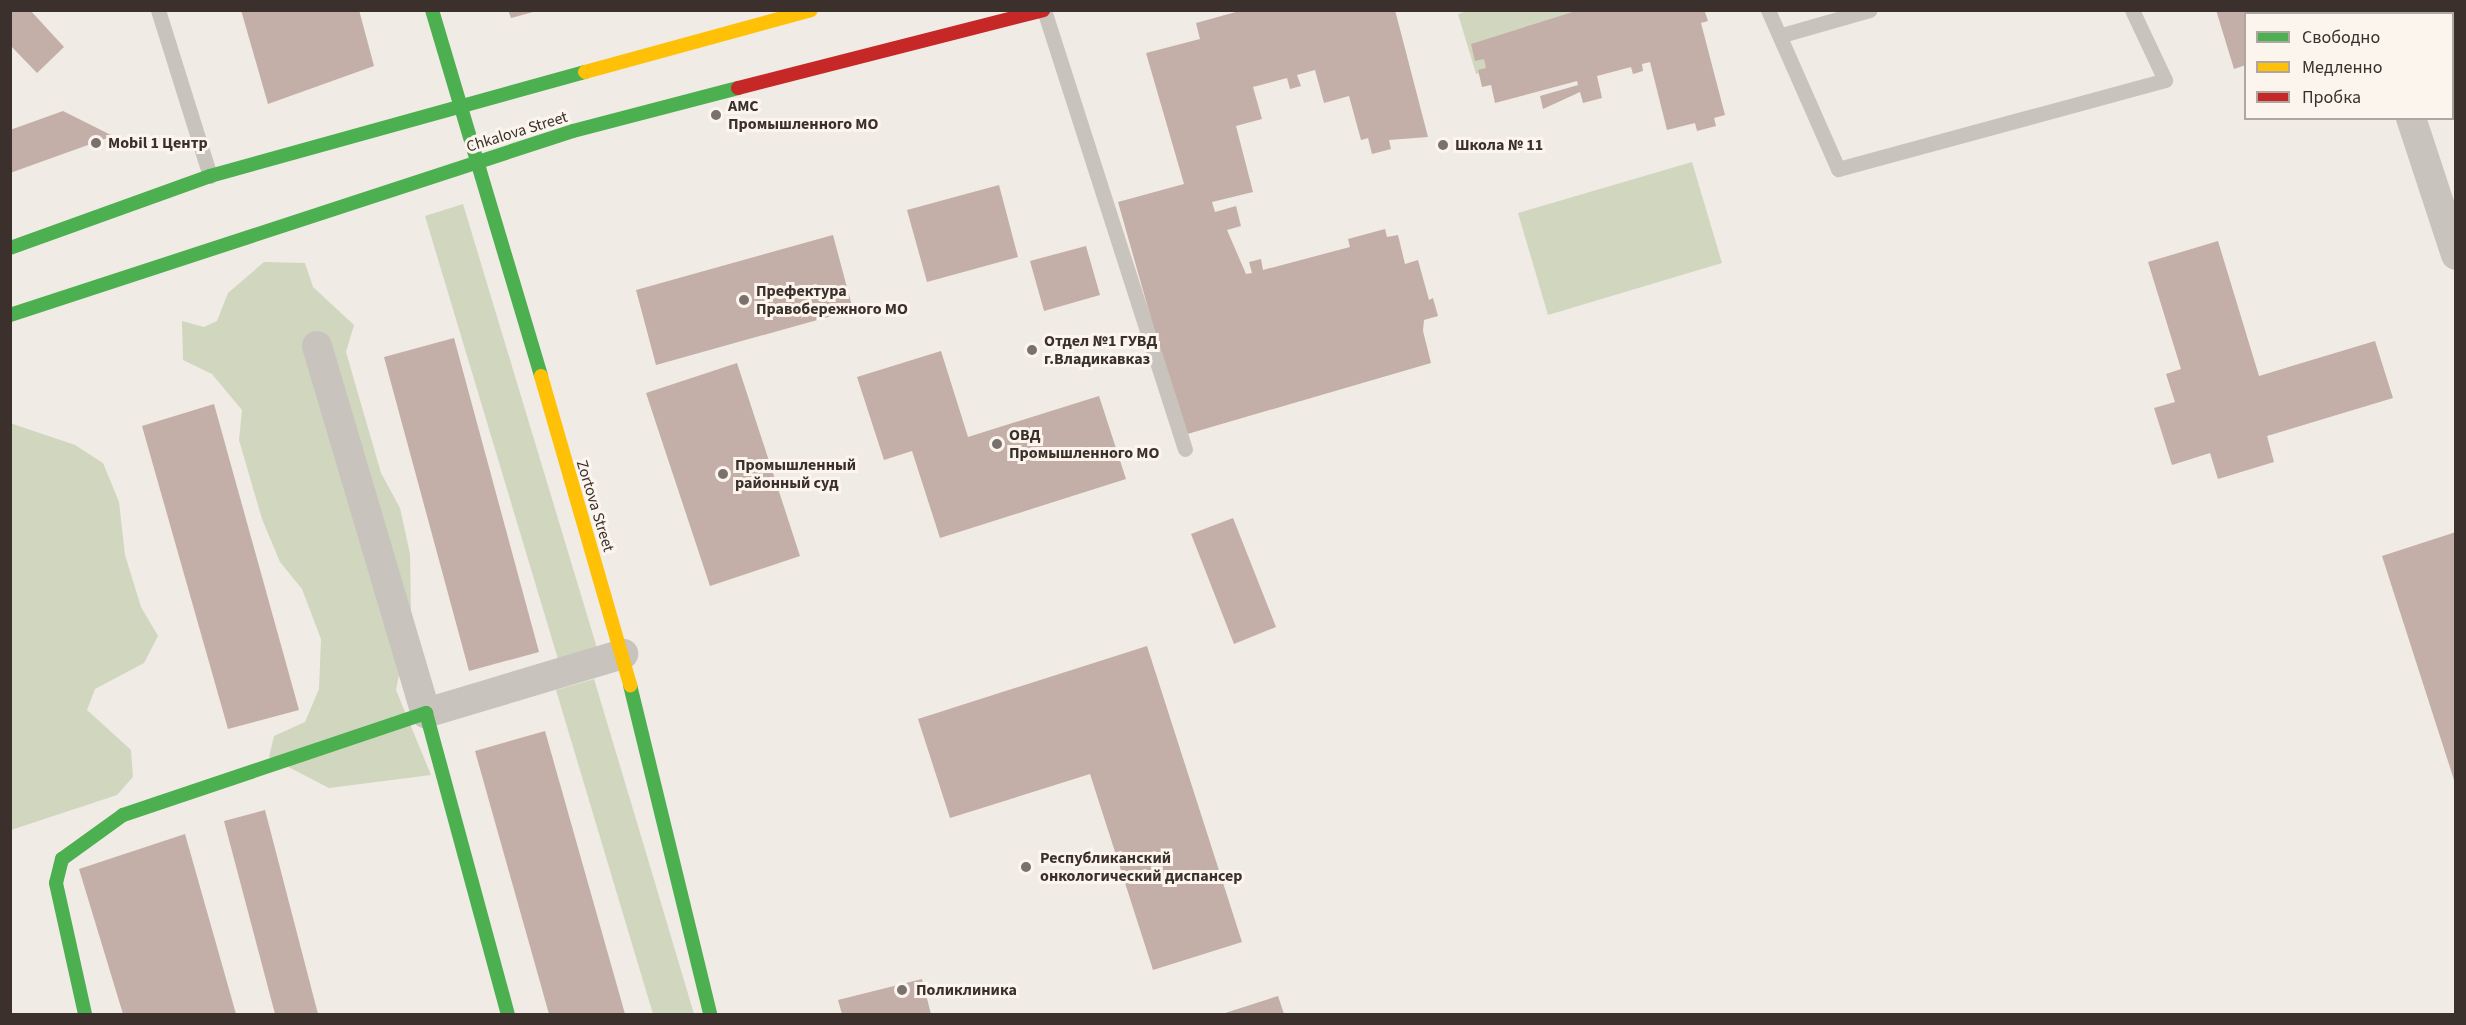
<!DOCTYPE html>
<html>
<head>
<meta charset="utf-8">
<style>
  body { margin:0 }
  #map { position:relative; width:2466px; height:1025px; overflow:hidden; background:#f0ebe5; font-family:"Source Sans 3",sans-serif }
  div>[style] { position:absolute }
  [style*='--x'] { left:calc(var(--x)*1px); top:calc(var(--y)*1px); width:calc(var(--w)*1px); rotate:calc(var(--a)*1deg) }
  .green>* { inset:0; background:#d1d6bf }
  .building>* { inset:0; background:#c3afa7 }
  .lane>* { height:15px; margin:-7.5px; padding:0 7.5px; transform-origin:7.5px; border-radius:7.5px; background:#c9c3be }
  .street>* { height:30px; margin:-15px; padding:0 15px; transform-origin:15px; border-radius:15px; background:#c9c3be }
  .fast>* { height:14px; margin:-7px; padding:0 7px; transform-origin:7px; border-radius:7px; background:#4caf50 }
  .slow>* { height:14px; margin:-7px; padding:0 7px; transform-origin:7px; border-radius:7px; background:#ffc107 }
  .jam>* { height:14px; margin:-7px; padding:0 7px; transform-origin:7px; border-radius:7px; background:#c62828 }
  .dots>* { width:16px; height:16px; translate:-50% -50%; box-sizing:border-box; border:3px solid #fbf5ee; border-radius:50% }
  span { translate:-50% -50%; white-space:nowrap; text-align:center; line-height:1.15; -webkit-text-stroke:6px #fbf5ee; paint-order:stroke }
  .poi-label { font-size:16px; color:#3b302b; font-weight:700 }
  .left { translate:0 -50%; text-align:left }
  .street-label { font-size:16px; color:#3b302b }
  .frame { position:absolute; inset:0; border:12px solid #3b302b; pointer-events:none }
  .legend { position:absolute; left:2244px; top:12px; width:210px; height:108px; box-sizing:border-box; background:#fbf5ee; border:2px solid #aea6a0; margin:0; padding:8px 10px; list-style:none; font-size:18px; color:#3b302b }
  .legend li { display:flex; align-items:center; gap:12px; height:30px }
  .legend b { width:30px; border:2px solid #aea6a0 }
</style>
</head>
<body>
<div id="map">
  <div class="green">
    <i style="clip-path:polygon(1470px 10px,1674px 11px,1476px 74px,1458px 14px)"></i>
    <i style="clip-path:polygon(1692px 162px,1722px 263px,1548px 315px,1518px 213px)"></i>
    <i style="clip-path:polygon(463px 204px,597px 648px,558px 659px,425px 216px)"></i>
    <i style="clip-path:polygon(264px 262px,305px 263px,313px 287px,354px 325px,346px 352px,381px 473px,400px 508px,410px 554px,411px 613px,396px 690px,431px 775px,329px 788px,269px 757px,274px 736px,305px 722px,319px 689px,321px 639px,302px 589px,280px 562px,262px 519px,239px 440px,242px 410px,212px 374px,183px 360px,182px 321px,204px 327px,217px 321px,228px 293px)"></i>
    <i style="clip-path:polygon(10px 423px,75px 445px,103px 463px,119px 502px,125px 555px,141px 607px,158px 636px,144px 663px,95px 689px,87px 710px,131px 750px,133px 777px,117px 795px,11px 830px)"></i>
    <i style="clip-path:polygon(594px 679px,647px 856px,694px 1014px,653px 1014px,556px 690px)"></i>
  </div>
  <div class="building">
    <i style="clip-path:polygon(10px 10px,30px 10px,64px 47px,37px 73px,10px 45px)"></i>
    <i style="clip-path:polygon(241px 10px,359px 10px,374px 66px,268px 104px)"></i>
    <i style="clip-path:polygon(508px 10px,537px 10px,537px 11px,511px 18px)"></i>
    <i style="clip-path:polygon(1243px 10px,1395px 10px,1428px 137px,1389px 140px,1391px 149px,1372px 154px,1368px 138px,1361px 140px,1349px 96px,1324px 103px,1315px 70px,1297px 75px,1301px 86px,1290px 89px,1287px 78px,1253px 87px,1262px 119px,1236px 126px,1253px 192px,1212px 202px,1215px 212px,1236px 206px,1241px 226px,1227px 230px,1246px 274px,1252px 273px,1249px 262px,1261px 259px,1263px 270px,1350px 247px,1348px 239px,1385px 229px,1387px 237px,1398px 235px,1405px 264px,1418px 260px,1429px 300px,1433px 298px,1438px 316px,1424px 320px,1423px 331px,1431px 363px,1184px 435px,1118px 202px,1184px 184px,1146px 53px,1200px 39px,1196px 23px)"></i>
    <i style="clip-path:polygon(1579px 10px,1705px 12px,1708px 21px,1701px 23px,1725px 115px,1714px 118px,1716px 126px,1697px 131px,1695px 123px,1667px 130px,1650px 62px,1642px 64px,1643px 71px,1633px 74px,1631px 67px,1597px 76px,1602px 98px,1583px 103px,1580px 92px,1543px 109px,1540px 96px,1578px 85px,1577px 81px,1495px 103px,1491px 85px,1482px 87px,1478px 70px,1486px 68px,1484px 59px,1475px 61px,1471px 44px)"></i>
    <i style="clip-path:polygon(2216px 10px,2293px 10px,2294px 14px,2246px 14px,2246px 65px,2234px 69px)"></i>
    <i style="clip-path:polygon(63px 111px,113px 136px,10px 173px,10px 130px)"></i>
    <i style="clip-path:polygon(999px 185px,1018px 257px,927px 282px,907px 210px)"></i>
    <i style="clip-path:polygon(833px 235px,853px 310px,656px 365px,636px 290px)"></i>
    <i style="clip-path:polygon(2218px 241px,2259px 376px,2375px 341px,2393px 398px,2267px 436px,2274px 462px,2218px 479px,2210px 453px,2172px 465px,2154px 408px,2175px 402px,2166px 374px,2181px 369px,2148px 262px)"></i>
    <i style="clip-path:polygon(1086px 246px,1100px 295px,1044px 311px,1030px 261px)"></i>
    <i style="clip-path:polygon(454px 338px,539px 652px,469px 671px,384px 357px)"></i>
    <i style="clip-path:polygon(941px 351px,968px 437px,1099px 396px,1126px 479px,940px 538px,912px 451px,884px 460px,857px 377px)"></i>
    <i style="clip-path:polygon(737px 363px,800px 556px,710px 586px,646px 393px)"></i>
    <i style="clip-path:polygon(214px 404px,299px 710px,228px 729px,142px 426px)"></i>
    <i style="clip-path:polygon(1233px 518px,1276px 627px,1234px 644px,1191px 534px)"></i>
    <i style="clip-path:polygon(2456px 532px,2456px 782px,2455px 783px,2382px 556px)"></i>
    <i style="clip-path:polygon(1147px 646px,1242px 942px,1153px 970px,1090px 774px,950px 818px,918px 719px)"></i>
    <i style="clip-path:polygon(545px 731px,625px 1014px,549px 1014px,475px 751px)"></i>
    <i style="clip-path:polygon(265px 810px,318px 1014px,275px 1014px,224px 821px)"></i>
    <i style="clip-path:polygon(185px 834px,236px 1014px,123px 1014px,79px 869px)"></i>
    <i style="clip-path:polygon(922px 979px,931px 1014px,842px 1014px,838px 1000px)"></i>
    <i style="clip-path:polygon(1278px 996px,1284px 1014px,1222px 1014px)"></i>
  </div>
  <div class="lane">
    <i style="--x:158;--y:10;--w:174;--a:72.6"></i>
    <i style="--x:1044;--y:10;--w:461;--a:72.2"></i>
    <i style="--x:1768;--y:10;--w:174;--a:66.2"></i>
    <i style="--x:1838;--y:169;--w:339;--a:-15.2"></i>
    <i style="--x:2165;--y:80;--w:77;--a:-115.2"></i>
    <i style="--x:1782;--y:35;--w:91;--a:-15.9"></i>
  </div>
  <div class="street">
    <i style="--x:2376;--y:10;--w:4;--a:76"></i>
    <i style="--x:2411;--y:118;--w:144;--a:71.8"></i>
    <i style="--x:317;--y:346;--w:383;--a:73.5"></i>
    <i style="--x:426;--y:713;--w:206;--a:-16.7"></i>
  </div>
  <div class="fast">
    <i style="--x:432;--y:10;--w:382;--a:73.4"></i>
    <i style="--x:10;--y:248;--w:213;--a:-19.8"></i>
    <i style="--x:210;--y:176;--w:389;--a:-15.5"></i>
    <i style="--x:10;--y:315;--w:592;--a:-18.1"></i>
    <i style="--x:573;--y:131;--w:171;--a:-14.6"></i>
    <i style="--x:630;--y:685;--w:339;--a:76.3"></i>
    <i style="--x:85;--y:1014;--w:134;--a:-102.5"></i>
    <i style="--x:56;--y:883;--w:25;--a:-76"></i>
    <i style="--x:62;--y:859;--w:75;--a:-35.8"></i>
    <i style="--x:123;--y:815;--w:320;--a:-18.6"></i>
    <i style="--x:426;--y:713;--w:312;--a:74.8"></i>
  </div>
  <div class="slow">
    <i style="--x:585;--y:72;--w:234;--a:-15.3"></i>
    <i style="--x:541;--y:376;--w:322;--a:73.9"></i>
  </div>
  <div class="jam">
    <i style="--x:738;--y:88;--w:315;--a:-14.3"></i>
  </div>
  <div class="dots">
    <i style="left:716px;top:115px;background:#7a716c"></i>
    <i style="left:96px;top:143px;background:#7a716c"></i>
    <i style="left:1443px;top:145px;background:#7a716c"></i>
    <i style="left:744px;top:300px;background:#7a716c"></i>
    <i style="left:1032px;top:350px;background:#7a716c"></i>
    <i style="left:997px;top:444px;background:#7a716c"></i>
    <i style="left:723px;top:474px;background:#7a716c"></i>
    <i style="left:1026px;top:867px;background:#7a716c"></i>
    <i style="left:902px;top:990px;background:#7a716c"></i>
  </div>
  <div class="poi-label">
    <span class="left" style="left:728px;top:115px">АМС<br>Промышленного МО</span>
    <span class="left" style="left:108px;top:143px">Mobil 1 Центр</span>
    <span class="left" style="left:1455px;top:145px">Школа № 11</span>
    <span class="left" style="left:756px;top:300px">Префектура<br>Правобережного МО</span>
    <span class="left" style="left:1044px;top:350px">Отдел №1 ГУВД<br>г.Владикавказ</span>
    <span class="left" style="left:1009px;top:444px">ОВД<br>Промышленного МО</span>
    <span class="left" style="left:735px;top:474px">Промышленный<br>районный суд</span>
    <span class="left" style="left:1040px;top:867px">Республиканский<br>онкологический диспансер</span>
    <span class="left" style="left:916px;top:990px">Поликлиника</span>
  </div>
  <div class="street-label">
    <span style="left:517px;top:132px;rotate:-17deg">Chkalova Street</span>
    <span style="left:595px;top:506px;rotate:73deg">Zortova Street</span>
  </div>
  <div class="frame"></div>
  <ul class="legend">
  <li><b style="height:8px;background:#4caf50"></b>Свободно</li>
  <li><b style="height:8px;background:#ffc107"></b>Медленно</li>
  <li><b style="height:8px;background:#c62828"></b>Пробка</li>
  </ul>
</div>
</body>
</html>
